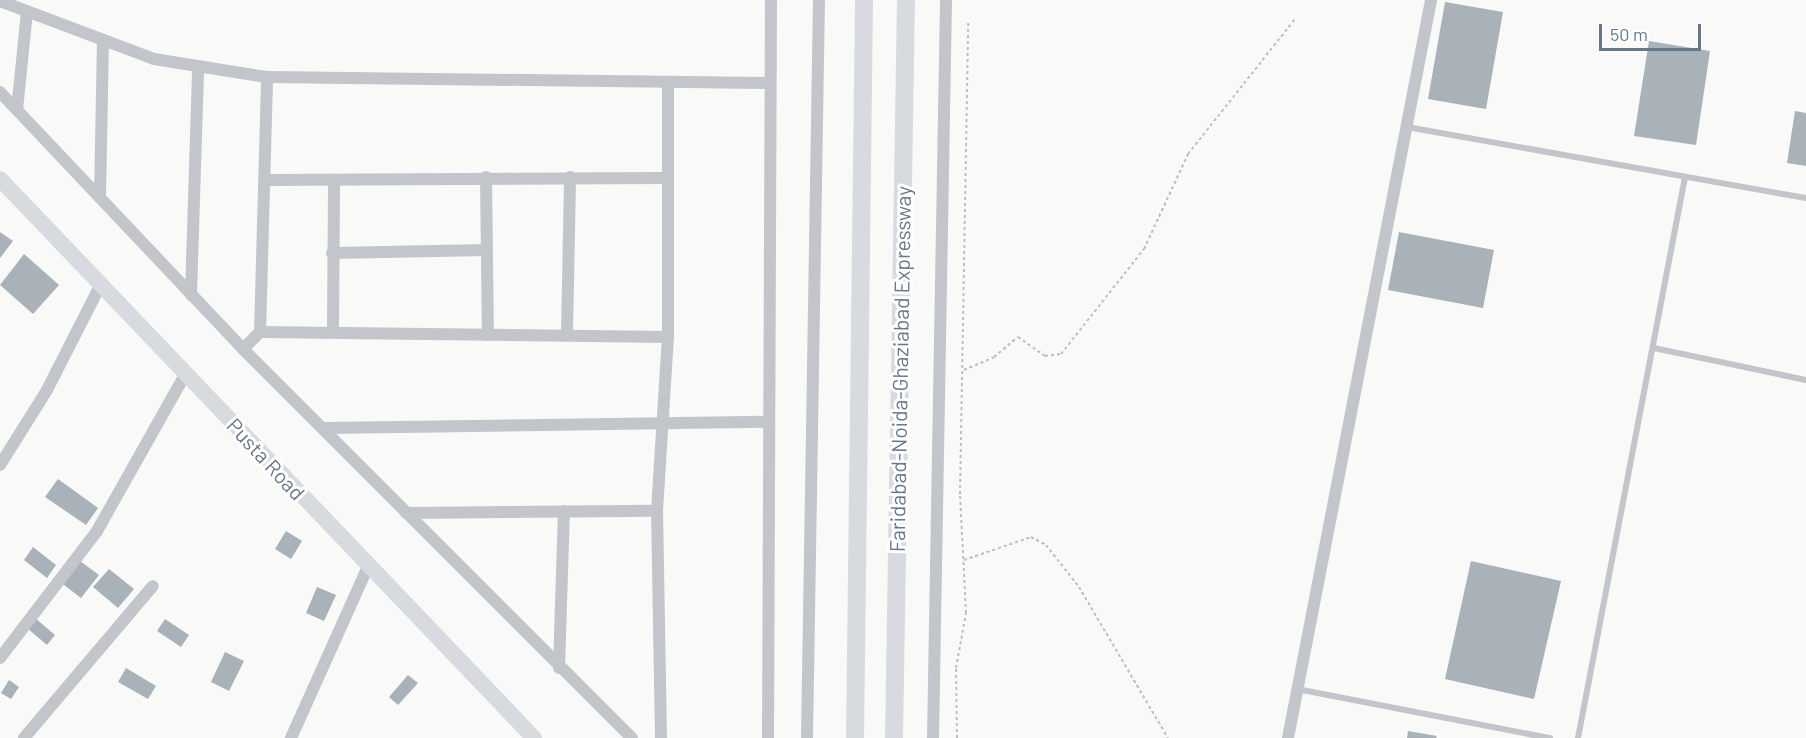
<!DOCTYPE html>
<html>
<head>
<meta charset="utf-8">
<style>
  body { margin:0 }
  #map { position:relative; width:1806px; height:738px; overflow:hidden; background:#f9f9f7; font-family:Barlow,sans-serif }
  div>[style] { position:absolute }
  [style*='--x'] { left:calc(var(--x)*1px); top:calc(var(--y)*1px); width:calc(var(--w)*1px); rotate:calc(var(--a)*1deg) }
  .building>* { inset:0; background:#a9b1b9 }
  .path>* { height:2px; margin-top:-1px; transform-origin:0; background:repeating-linear-gradient(90deg,#bcbfc2 0 3px,transparent 0 6px) }
  .lane>* { height:6px; margin:-3px; padding:0 3px; transform-origin:3px; border-radius:3px; background:#c2c6cb }
  .street>* { height:12px; margin:-6px; padding:0 6px; transform-origin:6px; border-radius:6px; background:#c2c6cb }
  .secondary>* { height:16px; margin:-8px; padding:0 8px; transform-origin:8px; border-radius:8px; background:#d7dbdf }
  .primary>* { height:18px; margin:-9px; padding:0 9px; transform-origin:9px; border-radius:9px; background:#d7dbdf }
  span { translate:-50% -50%; white-space:nowrap; text-align:center; line-height:1.15; -webkit-text-stroke:6px #fff; paint-order:stroke }
  .street-label { font-size:21px; color:#677889 }
  .scale { position:absolute; left:1599px; top:24px; width:102px; height:27px; box-sizing:border-box; border:3px solid #677889; border-top:0; padding-left:8px; font-size:18px; line-height:21px; white-space:nowrap; color:#677889; -webkit-text-stroke:4px #fff; paint-order:stroke }
</style>
</head>
<body>
<div id="map">
  <div class="building">
    <i style="clip-path:polygon(1445px 2px,1503px 12px,1486px 109px,1428px 99px)"></i>
    <i style="clip-path:polygon(1649px 41px,1710px 51px,1696px 145px,1634px 136px)"></i>
    <i style="clip-path:polygon(1795px 111px,1806px 113px,1806px 166px,1787px 163px)"></i>
    <i style="clip-path:polygon(0 232px,13px 241px,0 258px)"></i>
    <i style="clip-path:polygon(1399px 232px,1494px 250px,1483px 308px,1388px 290px)"></i>
    <i style="clip-path:polygon(24px 254px,59px 285px,33px 314px,0 285px)"></i>
    <i style="clip-path:polygon(58px 479px,98px 508px,86px 525px,45px 497px)"></i>
    <i style="clip-path:polygon(286px 531px,302px 541px,291px 559px,275px 549px)"></i>
    <i style="clip-path:polygon(33px 547px,56px 565px,47px 578px,24px 560px)"></i>
    <i style="clip-path:polygon(76px 558px,99px 575px,81px 598px,59px 581px)"></i>
    <i style="clip-path:polygon(1471px 561px,1561px 581px,1534px 699px,1445px 679px)"></i>
    <i style="clip-path:polygon(109px 569px,134px 589px,118px 608px,93px 587px)"></i>
    <i style="clip-path:polygon(317px 587px,336px 595px,324px 621px,306px 613px)"></i>
    <i style="clip-path:polygon(35px 618px,55px 635px,47px 645px,27px 628px)"></i>
    <i style="clip-path:polygon(165px 619px,189px 635px,181px 647px,157px 631px)"></i>
    <i style="clip-path:polygon(225px 652px,244px 661px,229px 691px,211px 682px)"></i>
    <i style="clip-path:polygon(126px 668px,156px 686px,148px 699px,118px 682px)"></i>
    <i style="clip-path:polygon(408px 675px,418px 683px,398px 705px,389px 697px)"></i>
    <i style="clip-path:polygon(9px 680px,19px 687px,11px 699px,1px 693px)"></i>
    <i style="clip-path:polygon(1408px 731px,1437px 736px,1436px 738px,1407px 738px)"></i>
  </div>
  <div class="path">
    <i style="--x:964;--y:370;--w:33;--a:-23"></i>
    <i style="--x:994;--y:357;--w:31;--a:-40"></i>
    <i style="--x:1018;--y:337;--w:33;--a:35"></i>
    <i style="--x:1045;--y:356;--w:16;--a:-7"></i>
    <i style="--x:1061;--y:354;--w:134;--a:-51.7"></i>
    <i style="--x:1144;--y:249;--w:105;--a:-65.1"></i>
    <i style="--x:1188;--y:154;--w:172;--a:-51.6"></i>
    <i style="--x:964;--y:560;--w:71;--a:-18.9"></i>
    <i style="--x:1031;--y:537;--w:17;--a:28"></i>
    <i style="--x:1046;--y:545;--w:53;--a:51.8"></i>
    <i style="--x:1079;--y:587;--w:175;--a:59.5"></i>
    <i style="--x:957;--y:738;--w:70;--a:-90.8"></i>
    <i style="--x:956;--y:668;--w:56;--a:-79.7"></i>
    <i style="--x:966;--y:613;--w:119;--a:-92.9"></i>
    <i style="--x:960;--y:494;--w:474;--a:-89"></i>
  </div>
  <div class="lane">
    <i style="--x:1407;--y:127;--w:405;--a:10.1"></i>
    <i style="--x:1654;--y:348;--w:155;--a:11.9"></i>
    <i style="--x:1297;--y:689;--w:258;--a:11"></i>
    <i style="--x:1578;--y:738;--w:571;--a:-79.2"></i>
  </div>
  <div class="street">
    <i style="--x:0;--y:1;--w:165;--a:20.6"></i>
    <i style="--x:154;--y:59;--w:114;--a:9.1"></i>
    <i style="--x:267;--y:77;--w:502;--a:0.68"></i>
    <i style="--x:0;--y:92;--w:354;--a:46.6"></i>
    <i style="--x:243;--y:349;--w:550;--a:45"></i>
    <i style="--x:17;--y:110;--w:99;--a:-84.2"></i>
    <i style="--x:486;--y:177;--w:158;--a:89.3"></i>
    <i style="--x:266;--y:180;--w:398;--a:-0.3"></i>
    <i style="--x:100;--y:196;--w:156;--a:-88.9"></i>
    <i style="--x:332;--y:253;--w:155;--a:-1.1"></i>
    <i style="--x:191;--y:295;--w:228;--a:-88.2"></i>
    <i style="--x:333;--y:331;--w:150;--a:-89.6"></i>
    <i style="--x:260;--y:332;--w:408;--a:0.7"></i>
    <i style="--x:668;--y:337;--w:255;--a:-90"></i>
    <i style="--x:567;--y:335;--w:158;--a:-88.9"></i>
    <i style="--x:243;--y:349;--w:24;--a:-45"></i>
    <i style="--x:260;--y:332;--w:255;--a:-88.4"></i>
    <i style="--x:324;--y:428;--w:445;--a:-0.8"></i>
    <i style="--x:0;--y:465;--w:89;--a:-57.9"></i>
    <i style="--x:47;--y:390;--w:119;--a:-63"></i>
    <i style="--x:406;--y:513;--w:251;--a:-0.5"></i>
    <i style="--x:0;--y:658;--w:160;--a:-52.6"></i>
    <i style="--x:97;--y:531;--w:181;--a:-60.6"></i>
    <i style="--x:559;--y:668;--w:157;--a:-88.2"></i>
    <i style="--x:24;--y:738;--w:199;--a:-49.7"></i>
    <i style="--x:291;--y:738;--w:188;--a:-65.8"></i>
    <i style="--x:661;--y:738;--w:227;--a:-91"></i>
    <i style="--x:657;--y:511;--w:174;--a:-86.4"></i>
    <i style="--x:768;--y:738;--w:738;--a:-89.77"></i>
    <i style="--x:807;--y:738;--w:738;--a:-89.07"></i>
    <i style="--x:933;--y:738;--w:738;--a:-88.99"></i>
    <i style="--x:1288;--y:738;--w:752;--a:-79.03"></i>
  </div>
  <div class="secondary">
    <i style="--x:0;--y:179;--w:773;--a:46.31"></i>
  </div>
  <div class="primary">
    <i style="--x:855;--y:738;--w:738;--a:-89.3"></i>
    <i style="--x:894;--y:738;--w:738;--a:-89.07"></i>
  </div>
  <div class="street-label">
    <span style="left:900px;top:369px;rotate:-89deg">Faridabad-Noida-Ghaziabad Expressway</span>
    <span style="left:266px;top:459px;rotate:47deg">Pusta Road</span>
  </div>
  <div class="scale">50 m</div>
</div>
</body>
</html>
